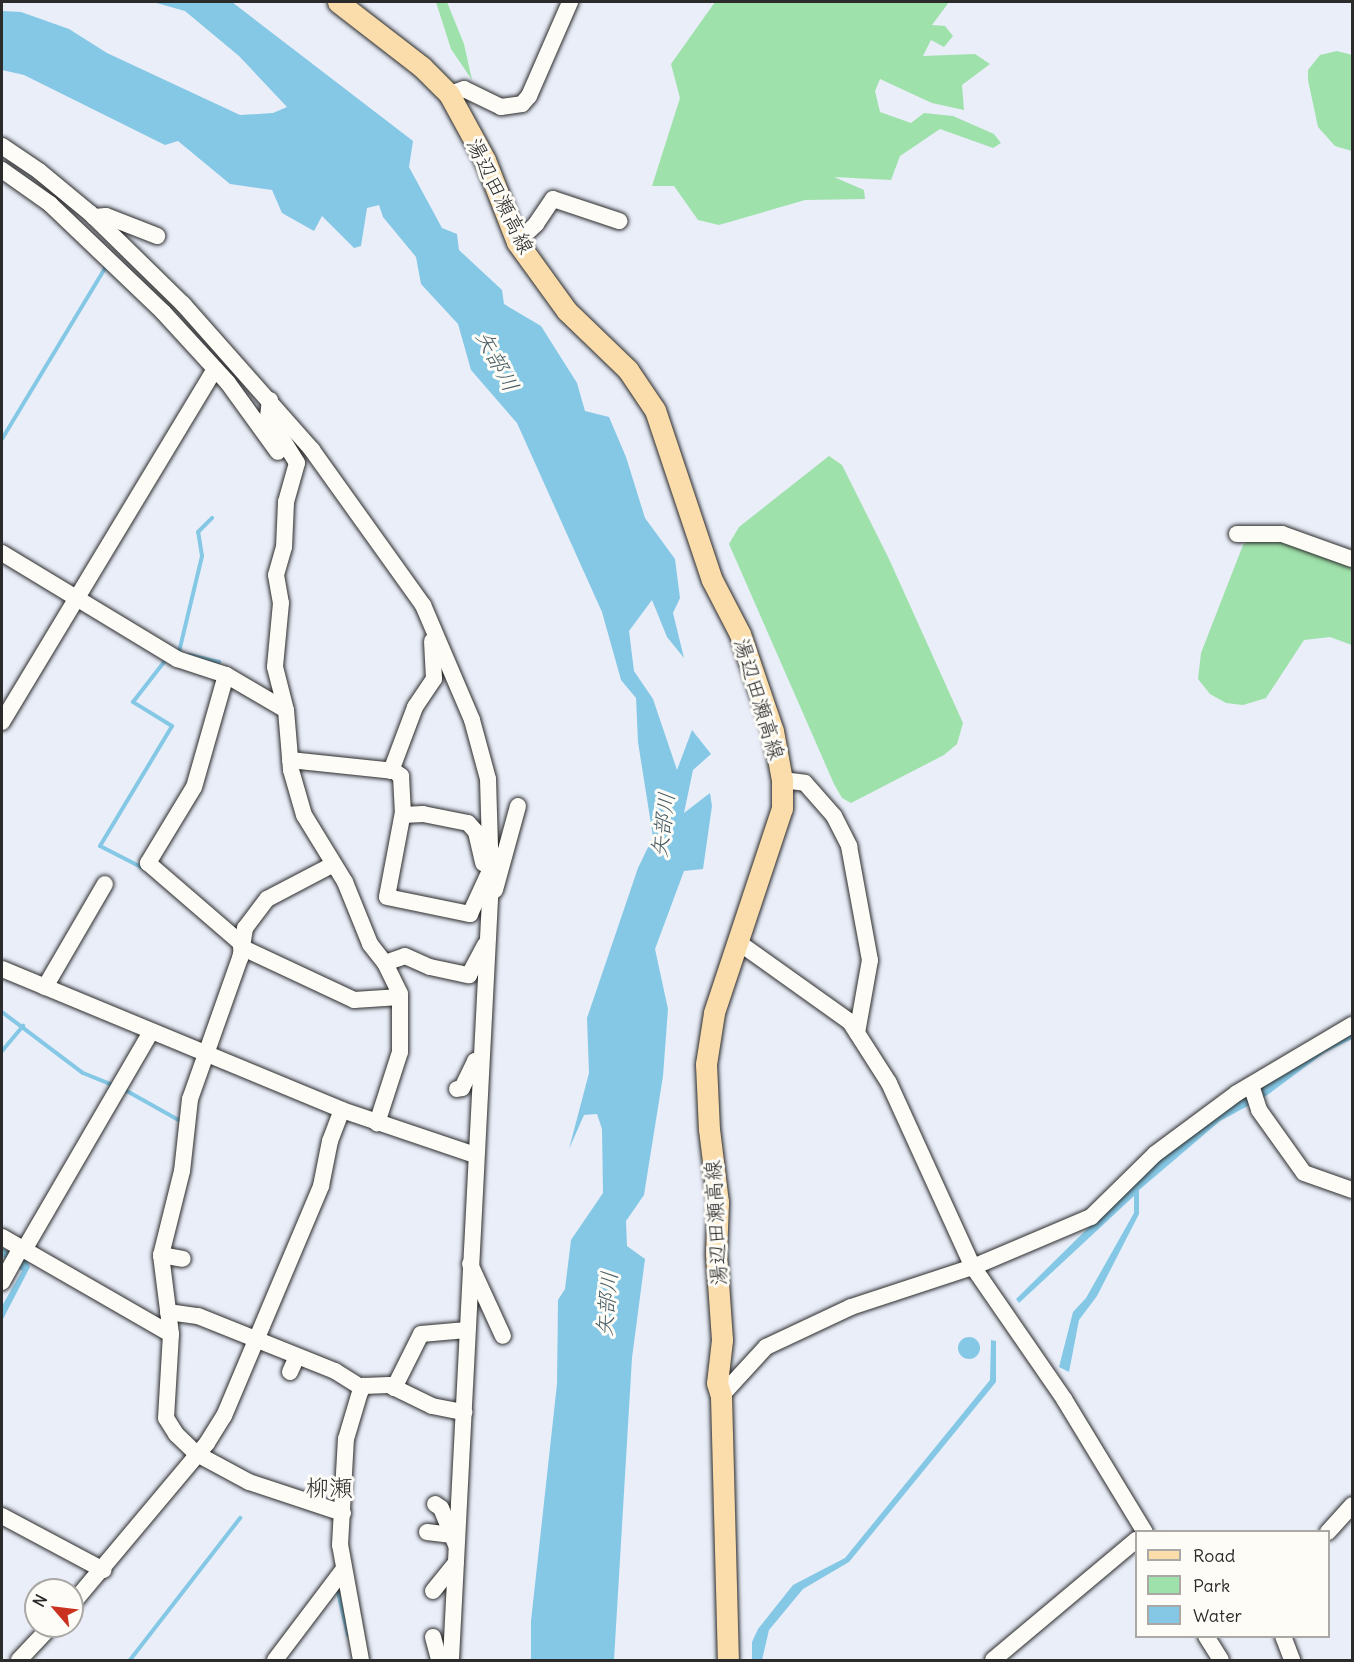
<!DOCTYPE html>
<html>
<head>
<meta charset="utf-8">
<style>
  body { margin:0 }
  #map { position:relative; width:1354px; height:1662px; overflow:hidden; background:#e9eef9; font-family:Delius,"Klee One",sans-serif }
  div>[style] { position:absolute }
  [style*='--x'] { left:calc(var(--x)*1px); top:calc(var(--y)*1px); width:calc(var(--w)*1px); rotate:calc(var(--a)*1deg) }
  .green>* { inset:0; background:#9fe1ab }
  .water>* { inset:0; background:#85c8e6 }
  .round { border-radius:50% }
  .stream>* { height:4px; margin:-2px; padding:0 2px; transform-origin:2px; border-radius:2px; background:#85c8e6 }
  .roads { filter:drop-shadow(0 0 2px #2b2b2b) drop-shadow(0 0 2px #2b2b2b) }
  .minor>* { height:16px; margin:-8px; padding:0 8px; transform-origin:8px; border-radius:8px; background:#fdfcf7 }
  .major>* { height:21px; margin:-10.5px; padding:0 10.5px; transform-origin:10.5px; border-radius:10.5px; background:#fbddab }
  span { translate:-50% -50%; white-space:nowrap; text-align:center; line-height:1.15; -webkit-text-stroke:6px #fdfcf7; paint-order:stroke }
  .street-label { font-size:21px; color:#2b2b2b }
  .water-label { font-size:22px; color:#465a63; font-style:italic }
  .quarter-label { font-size:24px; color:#2b2b2b }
  .frame { position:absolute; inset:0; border:3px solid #2b2b2b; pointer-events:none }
  .legend { position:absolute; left:1135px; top:1530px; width:195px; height:108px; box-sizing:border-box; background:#fdfcf7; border:2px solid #a9a8a5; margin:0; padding:8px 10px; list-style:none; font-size:18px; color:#2b2b2b }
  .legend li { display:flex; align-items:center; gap:12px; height:30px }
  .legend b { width:30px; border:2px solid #a9a8a5 }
  .north { position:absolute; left:24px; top:1578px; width:60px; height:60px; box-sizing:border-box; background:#fdfcf7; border:2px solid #a9a8a5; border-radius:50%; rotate:298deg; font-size:16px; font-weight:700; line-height:24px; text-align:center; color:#2b2b2b }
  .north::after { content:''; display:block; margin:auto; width:21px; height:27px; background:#c8321e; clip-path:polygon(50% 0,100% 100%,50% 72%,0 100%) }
</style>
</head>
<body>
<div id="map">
  <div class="green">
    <i style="clip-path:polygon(436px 2px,447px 2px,464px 44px,472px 80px,451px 49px)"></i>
    <i style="clip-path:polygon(715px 2px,949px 2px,932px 25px,945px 26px,953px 36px,944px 47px,931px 40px,923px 56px,975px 54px,990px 64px,962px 85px,964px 110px,932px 103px,880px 79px,875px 91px,880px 112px,911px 123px,924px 113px,953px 116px,994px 134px,1001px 143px,993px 148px,940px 129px,900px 156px,891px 180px,834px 177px,864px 190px,865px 199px,805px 200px,719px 225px,698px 220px,674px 186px,652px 186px,680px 98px,671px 64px)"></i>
    <i style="clip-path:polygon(1337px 51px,1352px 55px,1352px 151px,1335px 146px,1318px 127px,1308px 80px,1308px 70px,1320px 55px)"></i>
    <i style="clip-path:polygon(829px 456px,842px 465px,889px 559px,963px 723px,957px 744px,944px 755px,851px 803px,842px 798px,834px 784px,729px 544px,739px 527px)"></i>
    <i style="clip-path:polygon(1269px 527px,1352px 563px,1352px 645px,1330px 637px,1304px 640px,1266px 698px,1243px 705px,1226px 703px,1210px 694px,1198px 679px,1201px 653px,1243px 545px)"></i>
  </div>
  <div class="water">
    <i style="clip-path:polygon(153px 2px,232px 2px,413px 141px,409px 167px,442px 228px,457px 234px,459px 250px,502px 290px,504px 304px,541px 326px,577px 383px,585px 411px,609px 417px,626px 457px,645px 518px,675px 559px,680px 598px,673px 613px,684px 658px,667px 637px,652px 600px,629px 631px,634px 671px,653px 699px,677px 770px,692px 730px,711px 754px,693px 770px,684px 813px,710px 793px,712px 806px,703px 869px,684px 871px,655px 949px,668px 1009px,663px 1076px,644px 1195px,626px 1221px,627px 1246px,645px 1259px,632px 1358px,614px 1660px,531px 1660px,531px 1621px,557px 1384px,558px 1300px,565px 1289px,571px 1240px,603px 1193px,602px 1129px,597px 1114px,584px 1115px,569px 1149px,589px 1073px,587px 1018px,638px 868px,653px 837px,638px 742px,636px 698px,621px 680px,602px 612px,517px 423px,471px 370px,458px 324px,421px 284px,416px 257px,383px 217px,379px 205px,367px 208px,361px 246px,354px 248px,322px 216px,314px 231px,282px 213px,272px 190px,230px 184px,178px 141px,165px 145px,24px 75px,2px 70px,2px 11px,21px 12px,69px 29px,107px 53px,240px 115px,273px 113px,287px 107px,239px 56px,185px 11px)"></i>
    <i style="clip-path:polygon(1352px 1034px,1352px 1039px,1324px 1053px,1266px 1096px,1220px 1121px,1139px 1190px,1139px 1214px,1097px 1296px,1079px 1320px,1069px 1372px,1059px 1367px,1073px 1312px,1086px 1298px,1134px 1213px,1134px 1196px,1019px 1303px,1016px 1299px,1154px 1163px,1212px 1117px)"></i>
    <i style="clip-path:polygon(2px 1248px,27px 1261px,30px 1267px,2px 1321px,2px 1306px,22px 1271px,2px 1256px)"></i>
    <i class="round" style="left:958px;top:1337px;width:22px;height:22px"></i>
    <i style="clip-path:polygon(991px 1340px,996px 1341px,996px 1382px,849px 1562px,803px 1589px,769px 1630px,762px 1660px,752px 1660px,752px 1642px,758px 1629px,793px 1585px,845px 1558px,990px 1380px)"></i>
  </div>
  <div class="stream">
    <i style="--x:2;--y:439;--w:200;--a:-58.9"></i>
    <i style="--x:179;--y:652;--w:99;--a:-76.5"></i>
    <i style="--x:202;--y:556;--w:24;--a:-99"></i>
    <i style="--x:198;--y:532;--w:20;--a:-45"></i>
    <i style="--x:189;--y:655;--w:31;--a:13"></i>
    <i style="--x:141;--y:867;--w:46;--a:-152.9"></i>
    <i style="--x:100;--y:846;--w:140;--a:-59"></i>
    <i style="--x:172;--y:726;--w:46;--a:-148.4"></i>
    <i style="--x:133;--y:702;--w:51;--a:-52.2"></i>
    <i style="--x:2;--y:1012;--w:101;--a:37"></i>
    <i style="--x:83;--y:1073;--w:31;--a:22"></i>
    <i style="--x:112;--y:1085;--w:4;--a:117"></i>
    <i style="--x:2;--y:1051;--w:33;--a:-50"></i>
    <i style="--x:125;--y:1090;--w:65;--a:29.3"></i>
    <i style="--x:338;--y:1592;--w:44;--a:76.9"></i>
    <i style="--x:130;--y:1660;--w:180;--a:-52.2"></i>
  </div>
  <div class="roads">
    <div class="minor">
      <i style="--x:449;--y:94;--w:16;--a:-18"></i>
      <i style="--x:464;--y:89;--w:41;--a:25.9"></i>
      <i style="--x:501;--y:107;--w:21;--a:-8"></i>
      <i style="--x:522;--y:104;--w:11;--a:-49"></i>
      <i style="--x:529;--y:96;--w:103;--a:-66.4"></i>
      <i style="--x:2;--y:146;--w:45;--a:34"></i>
      <i style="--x:39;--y:171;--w:67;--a:39.6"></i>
      <i style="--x:91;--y:214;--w:129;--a:44.4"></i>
      <i style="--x:183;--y:304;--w:195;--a:48.5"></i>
      <i style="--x:312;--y:450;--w:191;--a:54.4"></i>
      <i style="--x:423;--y:605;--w:125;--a:66.9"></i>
      <i style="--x:472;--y:720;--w:61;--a:74.8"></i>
      <i style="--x:488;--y:779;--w:101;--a:88.3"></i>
      <i style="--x:491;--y:880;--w:781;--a:92.94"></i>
      <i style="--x:2;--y:170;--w:59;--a:35.3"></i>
      <i style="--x:50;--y:204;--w:156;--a:43.7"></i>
      <i style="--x:163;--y:312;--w:96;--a:47.5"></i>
      <i style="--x:228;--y:383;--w:85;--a:54.1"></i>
      <i style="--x:94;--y:217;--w:12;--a:-5"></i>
      <i style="--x:106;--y:216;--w:55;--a:21.4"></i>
      <i style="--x:517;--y:242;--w:26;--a:-43"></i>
      <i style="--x:536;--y:224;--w:30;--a:-56"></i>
      <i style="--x:553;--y:199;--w:70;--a:18.4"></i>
      <i style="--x:270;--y:400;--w:16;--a:97"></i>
      <i style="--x:268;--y:416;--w:55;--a:58.3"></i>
      <i style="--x:297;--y:463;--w:41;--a:105.8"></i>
      <i style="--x:286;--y:502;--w:45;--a:92.5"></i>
      <i style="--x:284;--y:547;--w:29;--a:106"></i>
      <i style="--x:276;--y:575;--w:28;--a:80"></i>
      <i style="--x:281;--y:603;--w:64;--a:95.4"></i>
      <i style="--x:275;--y:667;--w:44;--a:75.7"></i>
      <i style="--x:286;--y:710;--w:60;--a:85.2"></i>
      <i style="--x:291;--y:770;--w:47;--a:73.9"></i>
      <i style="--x:304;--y:815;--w:79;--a:58.5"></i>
      <i style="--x:345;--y:882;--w:67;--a:68"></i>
      <i style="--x:370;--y:944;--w:24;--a:52"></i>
      <i style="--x:385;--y:963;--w:34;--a:64"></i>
      <i style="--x:400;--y:994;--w:58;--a:90"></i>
      <i style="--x:400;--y:1052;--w:75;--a:107.9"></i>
      <i style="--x:1237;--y:534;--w:45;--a:0"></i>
      <i style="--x:1282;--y:534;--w:74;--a:19.7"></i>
      <i style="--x:2;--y:553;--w:205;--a:31.2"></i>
      <i style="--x:177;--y:659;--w:52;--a:18.1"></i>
      <i style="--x:226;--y:675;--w:69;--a:30.3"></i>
      <i style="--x:226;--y:675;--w:116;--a:105.9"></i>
      <i style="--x:194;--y:787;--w:89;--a:121.2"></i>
      <i style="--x:148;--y:863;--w:124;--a:40.8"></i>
      <i style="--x:2;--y:722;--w:412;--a:-58.9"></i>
      <i style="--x:290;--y:760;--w:105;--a:6"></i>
      <i style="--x:394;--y:771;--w:9;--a:36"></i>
      <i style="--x:401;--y:776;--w:36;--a:87"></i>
      <i style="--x:403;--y:812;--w:86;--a:100.7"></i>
      <i style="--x:387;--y:897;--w:85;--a:11.6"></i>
      <i style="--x:470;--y:914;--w:43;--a:-65.2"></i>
      <i style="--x:391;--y:771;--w:68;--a:-69.4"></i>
      <i style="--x:415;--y:707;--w:34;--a:-56"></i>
      <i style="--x:434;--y:679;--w:38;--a:-93"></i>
      <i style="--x:782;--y:780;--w:23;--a:7"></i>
      <i style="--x:805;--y:783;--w:44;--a:48.7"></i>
      <i style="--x:834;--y:816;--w:34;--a:63"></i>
      <i style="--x:849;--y:846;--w:116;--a:79.6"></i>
      <i style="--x:870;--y:960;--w:74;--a:100.1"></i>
      <i style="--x:403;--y:815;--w:20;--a:-3"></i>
      <i style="--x:423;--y:814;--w:46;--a:11.3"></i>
      <i style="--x:468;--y:823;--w:12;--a:48"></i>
      <i style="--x:476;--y:832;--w:32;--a:77"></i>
      <i style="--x:332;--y:865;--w:73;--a:152.4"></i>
      <i style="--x:267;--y:899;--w:36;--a:127"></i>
      <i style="--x:245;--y:928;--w:30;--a:99"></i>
      <i style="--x:240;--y:958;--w:150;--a:109.5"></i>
      <i style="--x:190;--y:1099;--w:72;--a:96.3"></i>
      <i style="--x:182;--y:1171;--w:87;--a:104"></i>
      <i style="--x:161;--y:1255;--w:80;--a:82.8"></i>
      <i style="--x:171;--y:1334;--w:84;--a:93.4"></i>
      <i style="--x:166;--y:1418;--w:19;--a:58"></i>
      <i style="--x:176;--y:1434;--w:29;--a:44"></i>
      <i style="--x:197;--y:1454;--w:59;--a:28.3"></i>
      <i style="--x:249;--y:1482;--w:99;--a:18.3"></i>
      <i style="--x:495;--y:890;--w:87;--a:-74.7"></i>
      <i style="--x:738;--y:942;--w:138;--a:35.5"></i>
      <i style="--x:850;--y:1022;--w:72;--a:57.4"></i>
      <i style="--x:889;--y:1083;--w:202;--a:65.5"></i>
      <i style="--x:973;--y:1267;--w:160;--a:55.4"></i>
      <i style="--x:1064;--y:1399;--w:156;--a:58.7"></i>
      <i style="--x:241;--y:947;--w:125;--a:25.1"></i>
      <i style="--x:354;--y:1000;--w:46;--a:-3.7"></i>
      <i style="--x:385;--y:963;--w:21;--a:-19"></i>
      <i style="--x:405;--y:956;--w:27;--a:24"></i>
      <i style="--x:430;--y:967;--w:40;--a:12"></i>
      <i style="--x:469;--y:975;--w:34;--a:-62"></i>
      <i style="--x:2;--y:969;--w:368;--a:22.5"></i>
      <i style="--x:342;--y:1110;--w:140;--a:18.7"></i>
      <i style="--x:45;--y:987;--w:119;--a:-59.8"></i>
      <i style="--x:1251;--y:1085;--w:26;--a:72"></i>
      <i style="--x:1259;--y:1110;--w:77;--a:54.5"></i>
      <i style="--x:1304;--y:1173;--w:51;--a:19.5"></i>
      <i style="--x:457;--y:1089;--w:5;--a:-11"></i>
      <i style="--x:462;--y:1088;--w:30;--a:-64"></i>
      <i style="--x:475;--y:1061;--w:6;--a:-18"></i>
      <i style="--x:2;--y:1237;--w:195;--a:29.9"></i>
      <i style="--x:24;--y:1250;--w:252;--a:-59.8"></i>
      <i style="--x:161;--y:1255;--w:22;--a:10"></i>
      <i style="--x:470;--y:1264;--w:79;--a:65.4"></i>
      <i style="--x:2;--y:1282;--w:39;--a:-61"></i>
      <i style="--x:168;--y:1312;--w:30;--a:8"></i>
      <i style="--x:198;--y:1316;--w:148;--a:21.9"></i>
      <i style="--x:335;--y:1371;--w:32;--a:32"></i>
      <i style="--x:290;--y:1372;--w:17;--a:-66"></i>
      <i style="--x:394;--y:1388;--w:60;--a:-63.4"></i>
      <i style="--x:421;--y:1334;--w:46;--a:-5"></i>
      <i style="--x:721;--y:1396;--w:67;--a:-47.4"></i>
      <i style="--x:766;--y:1347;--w:94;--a:-25.2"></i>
      <i style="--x:851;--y:1307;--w:128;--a:-18.2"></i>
      <i style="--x:973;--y:1267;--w:128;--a:-23"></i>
      <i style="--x:1091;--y:1217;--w:90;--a:-44.5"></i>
      <i style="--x:1155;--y:1154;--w:102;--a:-36.6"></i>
      <i style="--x:1237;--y:1093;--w:134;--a:-30.6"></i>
      <i style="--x:435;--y:1504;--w:7;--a:34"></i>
      <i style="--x:441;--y:1508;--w:40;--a:68"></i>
      <i style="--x:2;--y:1516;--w:115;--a:28.1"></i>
      <i style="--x:427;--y:1532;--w:23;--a:7"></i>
      <i style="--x:1328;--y:1532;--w:36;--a:-48"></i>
      <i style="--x:433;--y:1591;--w:36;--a:-51"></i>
      <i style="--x:72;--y:1604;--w:210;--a:-50"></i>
      <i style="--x:207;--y:1443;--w:32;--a:-58"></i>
      <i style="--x:224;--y:1416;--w:250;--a:-67.1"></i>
      <i style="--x:321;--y:1186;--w:46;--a:-78.7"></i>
      <i style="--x:330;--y:1141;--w:33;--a:-69"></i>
      <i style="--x:1206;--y:1636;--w:28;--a:58"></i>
      <i style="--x:1283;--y:1636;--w:26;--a:69"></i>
      <i style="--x:433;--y:1637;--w:24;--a:75"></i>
      <i style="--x:19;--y:1660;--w:47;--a:-46.7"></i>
      <i style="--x:275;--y:1660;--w:113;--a:-52.9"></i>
      <i style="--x:361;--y:1660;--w:117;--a:-100.3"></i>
      <i style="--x:340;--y:1545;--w:106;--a:-86.8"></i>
      <i style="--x:346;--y:1439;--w:49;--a:-73.4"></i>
      <i style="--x:360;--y:1392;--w:7;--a:-63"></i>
      <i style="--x:363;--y:1386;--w:26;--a:-2"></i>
      <i style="--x:389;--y:1385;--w:48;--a:26"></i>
      <i style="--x:432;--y:1406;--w:33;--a:11"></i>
      <i style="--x:993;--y:1660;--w:187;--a:-40"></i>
    </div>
    <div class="major">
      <i style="--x:338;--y:2;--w:106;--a:37.7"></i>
      <i style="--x:422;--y:67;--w:38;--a:45"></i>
      <i style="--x:449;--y:94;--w:75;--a:61.4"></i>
      <i style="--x:485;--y:160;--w:88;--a:68.7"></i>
      <i style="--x:517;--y:242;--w:85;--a:54.1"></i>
      <i style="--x:567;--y:311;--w:85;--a:44"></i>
      <i style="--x:628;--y:370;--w:48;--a:56"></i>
      <i style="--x:655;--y:410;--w:179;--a:71.5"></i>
      <i style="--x:712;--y:580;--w:61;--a:62.6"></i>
      <i style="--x:740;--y:634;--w:102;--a:71.2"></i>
      <i style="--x:773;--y:731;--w:50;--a:79.6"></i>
      <i style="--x:782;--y:780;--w:28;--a:90"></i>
      <i style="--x:782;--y:808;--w:216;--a:108.4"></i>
      <i style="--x:714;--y:1013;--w:52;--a:98.9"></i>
      <i style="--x:706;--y:1064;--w:65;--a:87.4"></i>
      <i style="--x:709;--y:1129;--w:74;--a:83"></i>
      <i style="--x:718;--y:1202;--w:52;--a:92.2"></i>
      <i style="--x:716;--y:1254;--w:86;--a:86"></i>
      <i style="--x:722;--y:1340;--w:43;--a:96.6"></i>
      <i style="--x:717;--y:1383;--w:14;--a:73"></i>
      <i style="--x:721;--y:1396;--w:264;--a:88.5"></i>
    </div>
  </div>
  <div class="street-label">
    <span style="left:500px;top:196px;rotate:64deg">湯辺田瀬高線</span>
    <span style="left:759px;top:699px;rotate:73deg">湯辺田瀬高線</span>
    <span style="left:716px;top:1223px;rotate:-93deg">湯辺田瀬高線</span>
  </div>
  <div class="water-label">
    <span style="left:497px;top:361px;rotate:62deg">矢部川</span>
    <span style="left:663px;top:825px;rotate:-83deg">矢部川</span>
    <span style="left:607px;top:1304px;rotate:-85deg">矢部川</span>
  </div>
  <div class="quarter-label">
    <span style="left:329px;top:1488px">柳瀬</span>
  </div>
  <div class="frame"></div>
  <ul class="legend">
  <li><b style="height:8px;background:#fbddab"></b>Road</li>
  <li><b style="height:16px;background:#9fe1ab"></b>Park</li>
  <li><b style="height:16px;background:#85c8e6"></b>Water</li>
  </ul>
  <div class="north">N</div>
</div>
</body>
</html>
